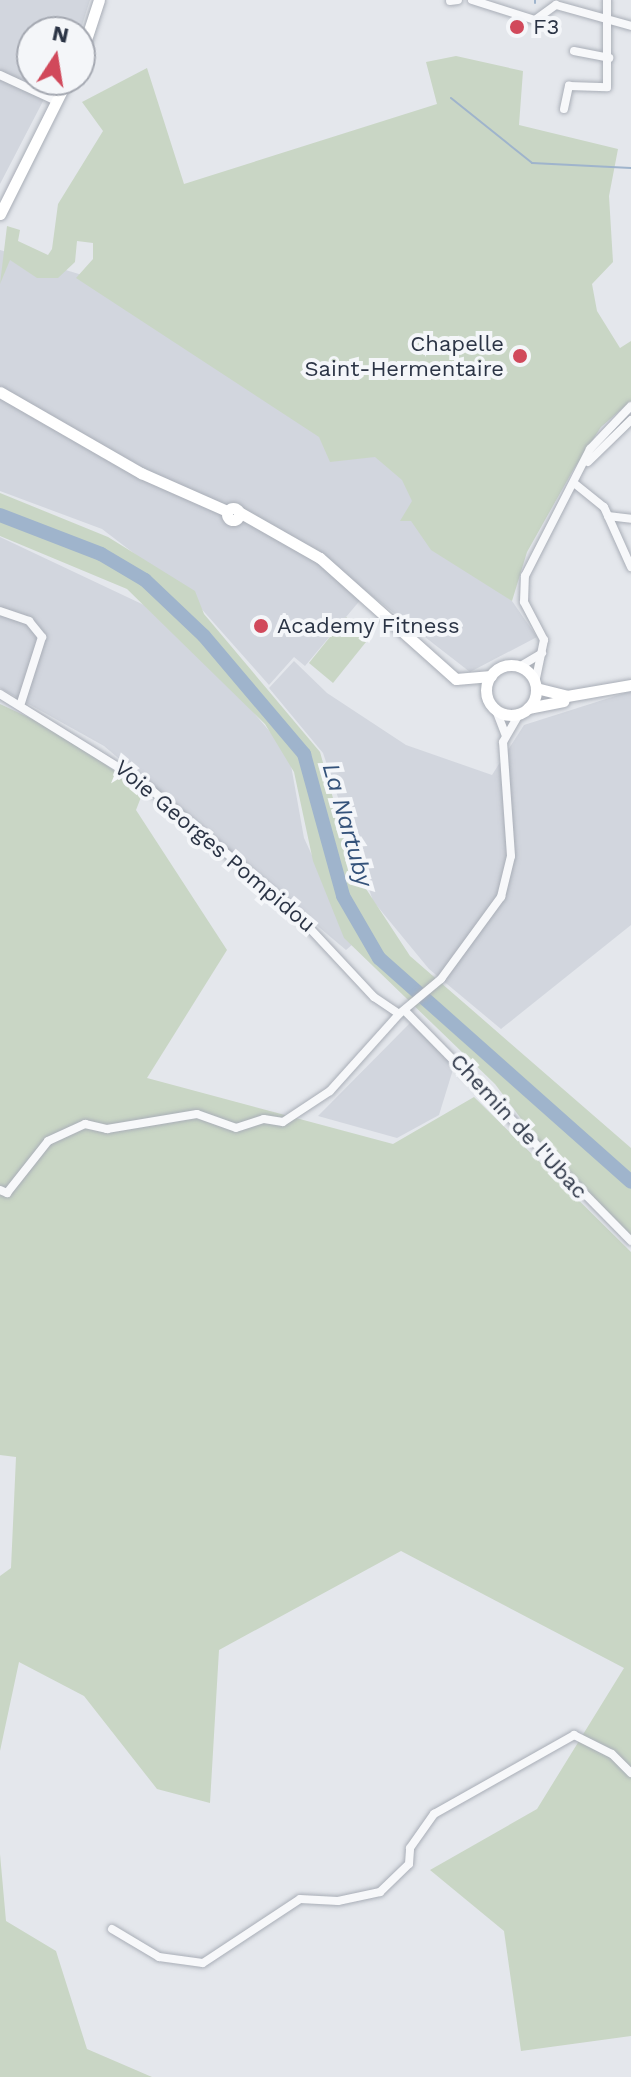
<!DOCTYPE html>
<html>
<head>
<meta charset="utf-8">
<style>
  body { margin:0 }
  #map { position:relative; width:631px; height:2077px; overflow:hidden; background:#e4e7ec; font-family:"Work Sans",sans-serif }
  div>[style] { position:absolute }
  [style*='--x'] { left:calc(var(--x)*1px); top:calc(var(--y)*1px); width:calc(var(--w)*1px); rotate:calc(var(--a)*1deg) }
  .built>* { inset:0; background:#d2d6de }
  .green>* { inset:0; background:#c9d6c5 }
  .stream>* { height:2px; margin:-1px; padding:0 1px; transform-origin:1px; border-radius:1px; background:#9fb4cc }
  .river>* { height:14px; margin:-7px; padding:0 7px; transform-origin:7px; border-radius:7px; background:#9fb4cc }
  .roads { filter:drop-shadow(0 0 2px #a9aeb7) drop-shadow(0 0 2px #a9aeb7) }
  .minor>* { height:8px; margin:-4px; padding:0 4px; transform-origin:4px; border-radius:4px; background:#f7f8fa }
  .major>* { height:11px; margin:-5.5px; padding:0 5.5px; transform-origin:5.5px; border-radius:5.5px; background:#fff }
  .major>.ring { margin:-5.5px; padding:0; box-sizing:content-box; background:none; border:11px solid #fff; border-radius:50% }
  .dots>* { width:22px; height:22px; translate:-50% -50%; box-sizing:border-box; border:4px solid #f4f6f9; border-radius:50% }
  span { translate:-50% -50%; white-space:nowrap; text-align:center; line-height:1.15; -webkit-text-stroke:8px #f4f6f9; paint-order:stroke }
  .poi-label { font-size:22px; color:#2b3445 }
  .left { translate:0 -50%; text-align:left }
  .right { translate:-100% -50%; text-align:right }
  .street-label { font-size:22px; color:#2b3445 }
  .water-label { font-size:24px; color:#34527a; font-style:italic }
  .north { position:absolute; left:16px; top:16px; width:80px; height:80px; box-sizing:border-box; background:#f4f6f9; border:2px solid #a4a8b1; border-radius:50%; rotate:12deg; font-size:22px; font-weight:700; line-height:32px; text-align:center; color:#2b3445 }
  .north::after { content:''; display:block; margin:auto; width:28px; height:36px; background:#d1495b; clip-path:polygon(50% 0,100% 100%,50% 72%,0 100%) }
</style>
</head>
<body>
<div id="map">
  <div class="built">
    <i style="clip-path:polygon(0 0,90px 0,80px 32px,32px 32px,32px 80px,54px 80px,0 184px)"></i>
    <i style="clip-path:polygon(0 250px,92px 278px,376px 453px,420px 495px,417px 526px,512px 601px,537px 637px,470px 672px,367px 592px,305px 666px,294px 657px,269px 685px,190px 596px,102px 529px,0 491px)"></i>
    <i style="clip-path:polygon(0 537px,144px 605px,237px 693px,289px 754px,304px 838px,353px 944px,346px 950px,104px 746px,0 688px)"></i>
    <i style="clip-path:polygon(294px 661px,327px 693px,406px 745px,492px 775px,524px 725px,631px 691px,631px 925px,501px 1029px,429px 969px,373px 901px,323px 753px,269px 688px)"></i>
    <i style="clip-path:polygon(410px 1023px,455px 1063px,439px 1115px,397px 1138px,318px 1116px)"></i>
  </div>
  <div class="green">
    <i style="clip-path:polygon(456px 56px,523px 71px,519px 125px,618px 149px,609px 196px,613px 262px,592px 284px,597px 311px,620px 348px,631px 341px,631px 401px,601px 427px,572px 472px,527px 552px,512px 601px,431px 550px,411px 521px,400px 521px,412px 501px,402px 480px,375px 457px,330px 462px,319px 437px,76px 278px,93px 259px,93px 243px,77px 241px,75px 262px,58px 278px,37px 278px,10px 260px,0 284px,7px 226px,20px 230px,18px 241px,48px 255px,52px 249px,58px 204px,103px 131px,82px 102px,147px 68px,184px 184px,437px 104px,426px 62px)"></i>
    <i style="clip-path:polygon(0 493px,108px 537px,195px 591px,204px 614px,320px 752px,353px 869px,410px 956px,631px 1148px,631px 1241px,564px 1176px,495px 1084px,344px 938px,313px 861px,294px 772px,265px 724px,127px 589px,0 536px)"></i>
    <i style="clip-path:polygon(346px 617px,370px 637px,333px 683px,309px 663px)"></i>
    <i style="clip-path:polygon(0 704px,64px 734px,143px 792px,136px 810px,227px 950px,147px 1078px,393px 1144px,474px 1097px,631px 1252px,631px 2036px,521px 2051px,504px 1931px,430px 1870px,537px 1809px,624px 1668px,401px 1551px,219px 1650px,210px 1803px,157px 1789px,84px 1696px,19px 1662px,0 1751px,0 1576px,11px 1568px,16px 1457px,0 1455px)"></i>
    <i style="clip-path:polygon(0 1854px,6px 1921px,56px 1951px,87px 2049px,152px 2077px,0 2077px)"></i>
  </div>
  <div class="stream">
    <i style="--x:535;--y:3;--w:3;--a:-90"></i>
    <i style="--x:451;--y:98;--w:104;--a:38.7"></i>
    <i style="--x:532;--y:163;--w:99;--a:2.9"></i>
  </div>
  <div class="river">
    <i style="--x:0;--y:515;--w:108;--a:21.1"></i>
    <i style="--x:101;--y:554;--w:51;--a:30.6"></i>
    <i style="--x:145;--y:580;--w:81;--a:43.5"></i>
    <i style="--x:204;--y:636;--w:155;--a:49.7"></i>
    <i style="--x:304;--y:754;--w:147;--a:74.6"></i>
    <i style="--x:343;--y:896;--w:72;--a:59.9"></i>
    <i style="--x:379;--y:958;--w:337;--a:41.6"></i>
  </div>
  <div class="roads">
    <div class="minor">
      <i style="--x:472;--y:0;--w:66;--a:17.6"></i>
      <i style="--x:535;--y:20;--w:26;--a:-36"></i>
      <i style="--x:556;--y:5;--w:78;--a:15.6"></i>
      <i style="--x:450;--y:1;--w:8;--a:-7"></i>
      <i style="--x:574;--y:51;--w:36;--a:11"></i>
      <i style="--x:0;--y:75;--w:60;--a:24.8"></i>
      <i style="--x:564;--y:109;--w:24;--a:-78"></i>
      <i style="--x:569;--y:86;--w:38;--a:2"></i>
      <i style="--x:607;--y:87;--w:87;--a:-90"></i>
      <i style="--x:588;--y:462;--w:60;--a:-44.3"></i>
      <i style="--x:574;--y:483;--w:38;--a:39"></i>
      <i style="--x:604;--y:507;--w:66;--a:65.8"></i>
      <i style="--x:608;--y:516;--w:23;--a:7"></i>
      <i style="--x:0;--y:611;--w:31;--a:19"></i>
      <i style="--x:29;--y:621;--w:21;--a:51"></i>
      <i style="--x:42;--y:637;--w:69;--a:107.7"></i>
      <i style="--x:519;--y:667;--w:27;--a:-31"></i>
      <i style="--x:535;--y:683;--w:44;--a:-78.2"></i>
      <i style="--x:544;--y:640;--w:43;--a:-117.8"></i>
      <i style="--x:524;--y:602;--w:26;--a:-88"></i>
      <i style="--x:525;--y:576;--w:143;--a:-62.9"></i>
      <i style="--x:590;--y:449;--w:59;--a:-46.4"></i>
      <i style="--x:0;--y:694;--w:167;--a:31.8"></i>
      <i style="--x:142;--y:782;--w:194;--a:40.2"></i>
      <i style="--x:290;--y:907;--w:123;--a:47"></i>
      <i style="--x:374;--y:997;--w:30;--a:34"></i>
      <i style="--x:399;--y:1014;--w:55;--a:-39.8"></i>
      <i style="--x:441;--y:979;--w:102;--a:-53.8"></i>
      <i style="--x:501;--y:897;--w:42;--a:-76.3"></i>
      <i style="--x:511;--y:856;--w:114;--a:-94"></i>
      <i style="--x:503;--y:742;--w:32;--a:-60"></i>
      <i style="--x:496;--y:710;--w:26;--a:69"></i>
      <i style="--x:406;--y:1012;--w:321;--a:45.5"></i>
      <i style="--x:0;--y:1190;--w:8;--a:23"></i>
      <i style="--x:7;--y:1193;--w:66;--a:-51.7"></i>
      <i style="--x:48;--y:1141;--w:41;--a:-24.7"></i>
      <i style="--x:85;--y:1124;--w:23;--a:13"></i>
      <i style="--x:107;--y:1129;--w:91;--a:-9.5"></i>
      <i style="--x:197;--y:1114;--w:41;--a:19.7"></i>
      <i style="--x:236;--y:1128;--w:29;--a:-18"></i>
      <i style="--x:264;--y:1119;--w:19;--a:9"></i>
      <i style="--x:283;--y:1122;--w:56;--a:-33.4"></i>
      <i style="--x:330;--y:1091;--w:103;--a:-48.1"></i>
      <i style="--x:112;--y:1929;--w:55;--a:30.8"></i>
      <i style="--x:159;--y:1957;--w:44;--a:7.8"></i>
      <i style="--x:203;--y:1963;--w:116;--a:-33.4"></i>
      <i style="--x:300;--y:1899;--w:38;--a:3"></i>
      <i style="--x:338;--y:1901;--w:43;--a:-12.1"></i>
      <i style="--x:380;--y:1892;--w:40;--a:-44"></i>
      <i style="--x:409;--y:1864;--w:16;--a:-86"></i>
      <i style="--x:410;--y:1848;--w:42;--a:-54.8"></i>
      <i style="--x:434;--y:1814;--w:161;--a:-29.4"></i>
      <i style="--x:574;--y:1735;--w:42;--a:26.6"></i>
      <i style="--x:612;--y:1754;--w:27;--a:45"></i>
    </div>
    <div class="major">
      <i style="--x:80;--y:58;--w:61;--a:-71.9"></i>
      <i style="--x:0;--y:214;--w:150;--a:-63.4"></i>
      <i style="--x:0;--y:392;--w:163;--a:29.9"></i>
      <i style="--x:141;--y:473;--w:94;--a:23.8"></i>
      <i class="ring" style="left:227px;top:508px;width:1px;height:1px"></i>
      <i style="--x:239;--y:512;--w:93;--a:29.6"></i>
      <i style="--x:320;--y:558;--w:182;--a:41.7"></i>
      <i style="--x:456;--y:679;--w:35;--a:-5"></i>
      <i class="ring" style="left:486px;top:665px;width:39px;height:39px"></i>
      <i style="--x:536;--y:688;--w:32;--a:14"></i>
      <i style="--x:567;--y:696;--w:65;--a:-9.8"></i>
      <i style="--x:528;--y:708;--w:36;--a:-11"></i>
    </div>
  </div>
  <div class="dots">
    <i style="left:517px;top:27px;background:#d1495b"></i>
    <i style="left:520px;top:356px;background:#d1495b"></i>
    <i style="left:261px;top:626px;background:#d1495b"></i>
  </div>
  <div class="poi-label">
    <span class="left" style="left:533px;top:27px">F3</span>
    <span class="right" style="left:504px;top:356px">Chapelle<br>Saint-Hermentaire</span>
    <span class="left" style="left:277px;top:626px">Academy Fitness</span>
  </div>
  <div class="street-label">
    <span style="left:215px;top:846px;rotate:40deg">Voie Georges Pompidou</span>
    <span style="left:519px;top:1126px;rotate:47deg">Chemin de l'Ubac</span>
  </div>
  <div class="water-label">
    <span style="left:347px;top:825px;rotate:74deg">La Nartuby</span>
  </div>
  <div class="north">N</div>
</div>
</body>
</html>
